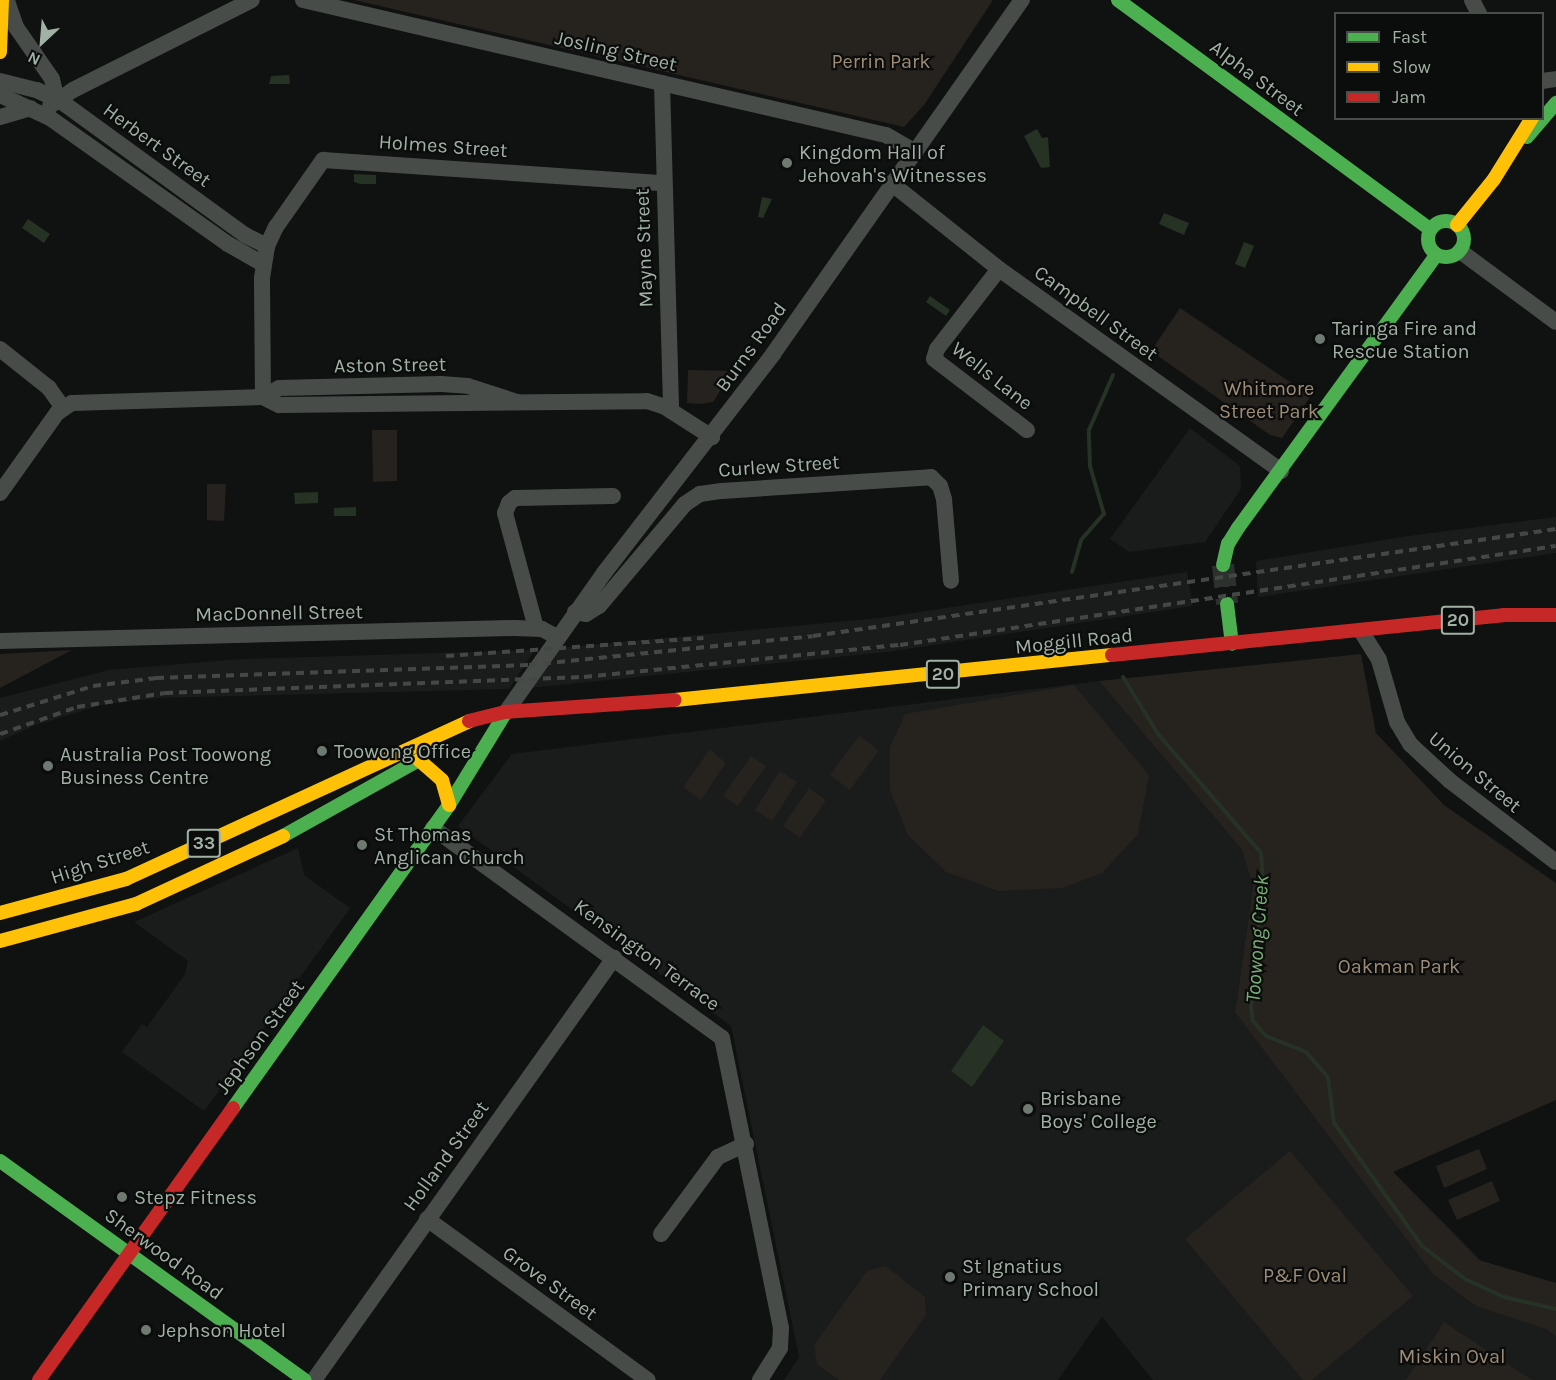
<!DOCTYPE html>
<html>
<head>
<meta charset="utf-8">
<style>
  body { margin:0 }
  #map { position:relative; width:1556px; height:1380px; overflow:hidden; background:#101111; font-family:Karla,sans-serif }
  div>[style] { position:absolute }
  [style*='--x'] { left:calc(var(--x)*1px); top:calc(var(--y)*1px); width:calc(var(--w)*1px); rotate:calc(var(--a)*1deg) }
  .built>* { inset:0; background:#1a1c1b }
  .green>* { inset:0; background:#26221e }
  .water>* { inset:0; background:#253224 }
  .stream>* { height:4px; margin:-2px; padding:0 2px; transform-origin:2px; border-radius:2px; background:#253224 }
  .secondary-tunnel>* { height:22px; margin-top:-11px; transform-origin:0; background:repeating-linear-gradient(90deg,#2d312e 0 22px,transparent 0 33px) }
  .street>* { height:16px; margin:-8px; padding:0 8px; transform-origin:8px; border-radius:8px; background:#474c49 }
  .fast>* { height:14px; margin:-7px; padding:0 7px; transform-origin:7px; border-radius:7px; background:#4caf50 }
  .fast>.ring { margin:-7px; padding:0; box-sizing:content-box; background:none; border:14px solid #4caf50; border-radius:50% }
  .slow>* { height:14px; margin:-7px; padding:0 7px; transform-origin:7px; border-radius:7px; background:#ffc107 }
  .jam>* { height:14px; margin:-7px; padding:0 7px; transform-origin:7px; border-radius:7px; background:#c62828 }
  .rail>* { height:4px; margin-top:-2px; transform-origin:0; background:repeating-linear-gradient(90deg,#434845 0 8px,transparent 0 14px) }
  .dots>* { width:16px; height:16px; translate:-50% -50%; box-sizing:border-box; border:3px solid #0b0c0c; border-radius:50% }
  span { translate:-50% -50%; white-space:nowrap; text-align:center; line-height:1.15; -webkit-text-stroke:4.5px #0b0c0c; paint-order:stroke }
  .shield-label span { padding:2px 4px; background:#0b0c0c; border:2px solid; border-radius:4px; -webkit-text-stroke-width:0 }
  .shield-label { font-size:18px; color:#a1b2a4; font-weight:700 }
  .street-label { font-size:20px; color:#a1b2a4 }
  .park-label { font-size:20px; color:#9e8c77 }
  .poi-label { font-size:20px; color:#a1b2a4 }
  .left { translate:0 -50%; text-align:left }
  .water-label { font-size:21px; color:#79af76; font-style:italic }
  .legend { position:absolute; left:1334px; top:12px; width:210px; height:108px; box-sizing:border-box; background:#0b0c0c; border:2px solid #474e49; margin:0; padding:8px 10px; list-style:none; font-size:18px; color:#a1b2a4 }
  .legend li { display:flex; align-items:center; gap:12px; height:30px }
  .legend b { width:30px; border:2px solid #474e49 }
  .north { position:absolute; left:12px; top:12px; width:60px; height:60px; -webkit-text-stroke:4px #0b0c0c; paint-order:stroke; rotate:206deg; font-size:16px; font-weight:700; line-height:24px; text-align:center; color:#a1b2a4 }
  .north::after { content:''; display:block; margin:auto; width:21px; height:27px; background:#a1b2a4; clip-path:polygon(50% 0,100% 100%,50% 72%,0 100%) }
</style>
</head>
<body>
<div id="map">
  <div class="built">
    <i style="clip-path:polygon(1190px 428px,1240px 466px,1241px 489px,1205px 542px,1129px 552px,1110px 539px)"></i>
    <i style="clip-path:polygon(1556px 517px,1556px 553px,1258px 597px,1256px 561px,1408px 536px)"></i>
    <i style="clip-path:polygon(1187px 572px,1193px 606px,887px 652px,529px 688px,558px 648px,879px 618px)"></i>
    <i style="clip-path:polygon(535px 650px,509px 689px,157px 698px,101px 705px,36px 725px,0 741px,0 698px,109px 670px,242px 659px)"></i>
    <i style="clip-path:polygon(1099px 681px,1242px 850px,1253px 887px,1235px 1012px,1556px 1336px,1556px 1380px,1153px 1380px,1102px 1317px,1058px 1380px,784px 1380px,799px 1357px,731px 1026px,458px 826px,512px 754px)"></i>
    <i style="clip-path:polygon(298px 848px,304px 875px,350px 908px,204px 1111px,122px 1052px,142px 1024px,147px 1027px,185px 974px,188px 961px,134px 922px)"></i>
  </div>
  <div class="green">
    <i style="clip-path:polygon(354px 0,993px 0,924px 105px,904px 127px)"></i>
    <i style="clip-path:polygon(1180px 308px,1311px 396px,1282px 438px,1270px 435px,1151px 351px)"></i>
    <i style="clip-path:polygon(688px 370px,733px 371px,713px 402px,701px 404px,687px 403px)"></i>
    <i style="clip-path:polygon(372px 430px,397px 430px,397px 481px,373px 482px)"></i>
    <i style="clip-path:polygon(207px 484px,226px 484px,224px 521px,207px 520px)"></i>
    <i style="clip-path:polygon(72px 650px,0 688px,0 654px)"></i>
    <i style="clip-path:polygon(1361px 654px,1376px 733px,1444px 805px,1556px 883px,1556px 1100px,1393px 1172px,1479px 1260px,1556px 1283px,1556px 1336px,1546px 1329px,1476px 1306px,1433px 1274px,1235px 1012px,1253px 887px,1242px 850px,1099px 681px)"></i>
    <i style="clip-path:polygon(1074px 685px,1149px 775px,1138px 834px,1102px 873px,1062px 888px,998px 891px,946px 872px,908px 835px,890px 790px,890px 747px,905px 714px)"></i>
    <i style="clip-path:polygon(859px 736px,879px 750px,850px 790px,830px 775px)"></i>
    <i style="clip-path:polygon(710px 749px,726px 763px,701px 800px,683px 787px)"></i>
    <i style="clip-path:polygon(751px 756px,766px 766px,738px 806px,723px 796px)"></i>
    <i style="clip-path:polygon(780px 771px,797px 782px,772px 821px,755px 810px)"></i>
    <i style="clip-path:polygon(809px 788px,826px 800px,800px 838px,783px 826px)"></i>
    <i style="clip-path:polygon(1479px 1149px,1487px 1169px,1444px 1188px,1436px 1166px)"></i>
    <i style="clip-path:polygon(1290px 1151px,1413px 1296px,1312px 1380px,1303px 1380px,1185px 1239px)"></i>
    <i style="clip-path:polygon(1492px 1181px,1500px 1201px,1457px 1220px,1448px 1200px)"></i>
    <i style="clip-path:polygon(886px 1266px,925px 1297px,926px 1315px,880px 1380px,839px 1380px,817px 1364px,814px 1345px,867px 1271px)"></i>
    <i style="clip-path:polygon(1444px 1322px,1532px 1380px,1406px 1380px)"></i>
  </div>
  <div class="water">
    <i style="clip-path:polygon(289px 75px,290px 84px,269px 84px,271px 76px)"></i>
    <i style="clip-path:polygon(1037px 129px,1042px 138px,1048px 137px,1050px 167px,1041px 168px,1024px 136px)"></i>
    <i style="clip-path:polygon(354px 174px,376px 175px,376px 184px,360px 184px,354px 182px)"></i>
    <i style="clip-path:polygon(762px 197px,772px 199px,763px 218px,758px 217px)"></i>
    <i style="clip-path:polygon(1164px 213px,1189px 223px,1184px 235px,1159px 224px)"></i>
    <i style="clip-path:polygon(28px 219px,50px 234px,44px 243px,22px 228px)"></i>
    <i style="clip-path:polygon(1244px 242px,1254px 246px,1245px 268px,1235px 264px)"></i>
    <i style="clip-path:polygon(930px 296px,950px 310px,946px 316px,926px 302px)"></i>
    <i style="clip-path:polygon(318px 492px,318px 503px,295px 504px,294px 493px)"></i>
    <i style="clip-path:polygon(356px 507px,356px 516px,334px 516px,334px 508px)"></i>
    <i style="clip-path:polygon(983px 1025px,1004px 1041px,972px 1087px,951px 1071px)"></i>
  </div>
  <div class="stream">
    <i style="--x:1072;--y:572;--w:33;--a:-74"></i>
    <i style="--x:1081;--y:540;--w:35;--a:-49"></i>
    <i style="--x:1104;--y:514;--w:50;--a:-106.3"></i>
    <i style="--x:1090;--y:466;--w:36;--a:-92"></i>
    <i style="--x:1089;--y:430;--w:60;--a:-66.4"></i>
    <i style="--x:1123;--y:677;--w:67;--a:58.4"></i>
    <i style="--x:1158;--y:734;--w:157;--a:49.1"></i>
    <i style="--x:1261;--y:853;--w:27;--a:86"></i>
    <i style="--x:1263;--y:880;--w:128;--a:95.4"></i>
    <i style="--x:1251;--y:1007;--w:14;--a:82"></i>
    <i style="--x:1253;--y:1021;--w:20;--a:49"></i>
    <i style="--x:1266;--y:1036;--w:43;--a:21.8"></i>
    <i style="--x:1306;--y:1052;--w:33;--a:49"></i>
    <i style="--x:1328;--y:1077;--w:46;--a:82.6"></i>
    <i style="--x:1334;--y:1123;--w:151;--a:54.4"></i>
    <i style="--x:1422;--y:1246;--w:54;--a:37.5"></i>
    <i style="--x:1465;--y:1279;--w:43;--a:24.8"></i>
    <i style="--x:1504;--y:1297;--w:53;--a:13"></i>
  </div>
  <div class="secondary-tunnel">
    <i style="--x:1223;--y:565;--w:39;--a:84"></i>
  </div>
  <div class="street">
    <i style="--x:303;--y:0;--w:598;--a:13.04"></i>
    <i style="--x:886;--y:135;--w:34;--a:30"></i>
    <i style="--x:1472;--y:0;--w:16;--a:63"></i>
    <i style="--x:7;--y:1;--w:28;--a:71"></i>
    <i style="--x:16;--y:27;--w:63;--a:55.3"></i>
    <i style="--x:52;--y:79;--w:22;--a:77"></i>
    <i style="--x:0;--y:81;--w:38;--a:14"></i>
    <i style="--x:37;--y:90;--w:33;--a:27"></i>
    <i style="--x:66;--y:105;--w:221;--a:36"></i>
    <i style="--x:245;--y:235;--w:25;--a:27"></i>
    <i style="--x:1542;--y:81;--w:14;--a:-8"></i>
    <i style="--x:662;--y:83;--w:328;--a:88.4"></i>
    <i style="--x:0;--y:95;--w:55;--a:24.7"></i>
    <i style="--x:50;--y:118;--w:218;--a:35.3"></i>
    <i style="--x:228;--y:244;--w:40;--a:29.7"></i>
    <i style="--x:50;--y:106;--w:28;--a:-35"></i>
    <i style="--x:73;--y:90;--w:200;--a:-26.7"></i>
    <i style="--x:0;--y:117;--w:32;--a:-16"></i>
    <i style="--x:891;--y:183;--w:138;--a:38.5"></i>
    <i style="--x:999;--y:269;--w:347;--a:35.6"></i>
    <i style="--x:1460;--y:251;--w:119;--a:36.5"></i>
    <i style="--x:999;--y:269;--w:101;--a:127.8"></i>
    <i style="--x:937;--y:349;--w:10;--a:107"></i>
    <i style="--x:934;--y:359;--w:117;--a:37.4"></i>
    <i style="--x:0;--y:349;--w:63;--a:38.5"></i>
    <i style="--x:49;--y:388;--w:24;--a:55"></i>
    <i style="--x:263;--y:397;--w:119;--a:-90.5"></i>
    <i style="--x:262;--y:278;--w:32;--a:-81"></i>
    <i style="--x:267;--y:246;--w:21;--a:-65"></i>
    <i style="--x:276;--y:227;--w:82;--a:-55"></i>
    <i style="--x:323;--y:160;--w:341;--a:3.9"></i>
    <i style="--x:263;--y:397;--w:18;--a:27"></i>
    <i style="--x:279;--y:405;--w:368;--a:-0.6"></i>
    <i style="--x:647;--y:401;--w:19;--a:18"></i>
    <i style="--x:665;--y:407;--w:56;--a:32.6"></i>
    <i style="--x:0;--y:493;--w:98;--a:-54.5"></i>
    <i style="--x:57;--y:413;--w:18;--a:-34"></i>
    <i style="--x:72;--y:403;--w:191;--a:-1.8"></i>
    <i style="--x:263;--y:397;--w:18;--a:-29"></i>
    <i style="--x:279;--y:388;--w:162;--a:-1.4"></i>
    <i style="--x:441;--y:384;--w:27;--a:4"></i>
    <i style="--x:468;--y:386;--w:52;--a:18.1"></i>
    <i style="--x:575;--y:612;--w:11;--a:10"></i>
    <i style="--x:586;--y:614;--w:15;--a:-32"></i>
    <i style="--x:599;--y:606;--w:133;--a:-49.9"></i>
    <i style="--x:685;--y:504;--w:18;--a:-34"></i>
    <i style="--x:700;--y:494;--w:22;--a:-8"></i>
    <i style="--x:722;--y:491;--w:209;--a:-3.8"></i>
    <i style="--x:931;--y:477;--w:13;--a:45"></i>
    <i style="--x:940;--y:486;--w:14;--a:73"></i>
    <i style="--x:944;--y:499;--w:82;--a:85.1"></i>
    <i style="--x:536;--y:628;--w:119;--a:-105.1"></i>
    <i style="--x:505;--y:513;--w:11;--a:-68"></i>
    <i style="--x:509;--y:503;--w:8;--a:-40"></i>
    <i style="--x:515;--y:498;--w:98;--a:-1.2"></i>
    <i style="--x:1361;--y:631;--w:34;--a:58"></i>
    <i style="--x:1379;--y:660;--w:65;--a:73.8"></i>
    <i style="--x:1397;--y:722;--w:26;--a:59"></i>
    <i style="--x:1410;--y:744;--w:54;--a:42.8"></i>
    <i style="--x:1450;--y:781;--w:133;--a:37.4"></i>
    <i style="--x:0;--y:641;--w:514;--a:-1.45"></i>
    <i style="--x:514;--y:628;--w:28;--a:2"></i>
    <i style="--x:542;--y:629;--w:17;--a:28"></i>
    <i style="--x:506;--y:712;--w:170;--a:-54.8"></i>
    <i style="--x:604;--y:573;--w:277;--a:-52.3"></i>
    <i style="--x:773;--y:354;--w:433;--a:-54.9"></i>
    <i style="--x:433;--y:828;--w:357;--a:36"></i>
    <i style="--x:722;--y:1038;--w:296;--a:78.5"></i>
    <i style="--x:781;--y:1328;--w:20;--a:93"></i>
    <i style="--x:780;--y:1348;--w:38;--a:122"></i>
    <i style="--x:427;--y:1219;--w:273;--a:36.1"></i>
    <i style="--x:661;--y:1234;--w:96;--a:-53.5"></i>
    <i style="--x:718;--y:1157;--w:31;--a:-25"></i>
    <i style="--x:314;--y:1380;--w:518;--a:-54.59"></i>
  </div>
  <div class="fast">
    <i style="--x:1118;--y:0;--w:387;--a:36.3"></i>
    <i style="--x:1527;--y:137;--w:45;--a:-49.5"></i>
    <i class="ring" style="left:1428px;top:221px;width:22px;height:22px"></i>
    <i style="--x:1223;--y:565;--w:22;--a:-77"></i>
    <i style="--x:1228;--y:544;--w:19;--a:-58"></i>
    <i style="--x:1238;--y:528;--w:337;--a:-54"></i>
    <i style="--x:1227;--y:604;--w:40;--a:82.9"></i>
    <i style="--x:283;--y:836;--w:156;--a:-29.2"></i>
    <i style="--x:233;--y:1108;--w:372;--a:-54.5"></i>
    <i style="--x:449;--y:805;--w:109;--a:-58.5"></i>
    <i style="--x:0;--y:1161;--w:375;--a:35.7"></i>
  </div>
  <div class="slow">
    <i style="--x:0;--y:52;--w:52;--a:-87.8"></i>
    <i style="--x:1457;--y:225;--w:59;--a:-51.2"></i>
    <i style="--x:1494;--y:179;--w:72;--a:-58.1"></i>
    <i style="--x:675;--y:700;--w:439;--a:-5.9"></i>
    <i style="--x:419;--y:760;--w:30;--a:41"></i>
    <i style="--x:442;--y:780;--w:26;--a:74"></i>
    <i style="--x:0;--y:913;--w:131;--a:-15.1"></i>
    <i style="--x:126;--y:879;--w:378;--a:-24.7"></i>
    <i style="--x:0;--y:941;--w:141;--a:-15.2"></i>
    <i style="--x:136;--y:904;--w:162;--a:-24.8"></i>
  </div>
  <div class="jam">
    <i style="--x:1112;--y:655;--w:393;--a:-5.8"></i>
    <i style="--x:1503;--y:615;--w:53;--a:0"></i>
    <i style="--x:469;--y:721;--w:38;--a:-14"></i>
    <i style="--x:506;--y:712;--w:169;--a:-4.1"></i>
    <i style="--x:39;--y:1380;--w:334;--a:-54.5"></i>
  </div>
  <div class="rail">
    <i style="--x:446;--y:656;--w:258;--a:-4"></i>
    <i style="--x:0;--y:715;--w:97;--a:-17.3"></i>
    <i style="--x:93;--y:686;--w:64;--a:-7.2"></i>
    <i style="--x:156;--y:678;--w:373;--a:-2"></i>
    <i style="--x:529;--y:665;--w:285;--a:-5.8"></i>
    <i style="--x:813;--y:636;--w:751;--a:-8.19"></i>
    <i style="--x:0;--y:734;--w:82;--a:-19.3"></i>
    <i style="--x:77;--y:707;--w:89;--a:-9"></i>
    <i style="--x:165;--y:693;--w:419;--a:-2.2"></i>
    <i style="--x:584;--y:677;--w:318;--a:-5.8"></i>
    <i style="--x:900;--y:645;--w:663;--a:-8.58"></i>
  </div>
  <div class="dots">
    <i style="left:787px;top:163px;background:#6e7a71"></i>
    <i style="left:1320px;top:339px;background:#6e7a71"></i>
    <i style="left:322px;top:751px;background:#6e7a71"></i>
    <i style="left:48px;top:766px;background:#6e7a71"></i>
    <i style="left:362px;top:845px;background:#6e7a71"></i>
    <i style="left:1028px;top:1109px;background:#6e7a71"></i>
    <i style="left:122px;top:1197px;background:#6e7a71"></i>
    <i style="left:950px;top:1277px;background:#6e7a71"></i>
    <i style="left:146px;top:1330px;background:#6e7a71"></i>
  </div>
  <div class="shield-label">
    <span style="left:1458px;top:620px">20</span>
    <span style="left:943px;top:674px">20</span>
    <span style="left:204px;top:843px">33</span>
  </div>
  <div class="street-label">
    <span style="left:616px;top:51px;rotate:13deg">Josling Street</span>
    <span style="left:1257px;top:78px;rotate:37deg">Alpha Street</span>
    <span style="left:157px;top:145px;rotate:36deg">Herbert Street</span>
    <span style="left:443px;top:146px;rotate:4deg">Holmes Street</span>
    <span style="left:644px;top:248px;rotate:-92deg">Mayne Street</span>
    <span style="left:1096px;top:313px;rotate:36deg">Campbell Street</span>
    <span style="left:751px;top:347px;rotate:-54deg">Burns Road</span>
    <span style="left:390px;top:365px;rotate:-1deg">Aston Street</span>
    <span style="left:992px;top:376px;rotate:38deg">Wells Lane</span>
    <span style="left:779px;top:466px;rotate:-4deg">Curlew Street</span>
    <span style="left:279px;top:613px;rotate:-1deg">MacDonnell Street</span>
    <span style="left:1074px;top:641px;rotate:-6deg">Moggill Road</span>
    <span style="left:1475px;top:772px;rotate:40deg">Union Street</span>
    <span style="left:100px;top:862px;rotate:-18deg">High Street</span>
    <span style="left:647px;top:955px;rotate:36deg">Kensington Terrace</span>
    <span style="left:260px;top:1037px;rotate:-54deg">Jephson Street</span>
    <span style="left:446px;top:1156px;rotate:-54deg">Holland Street</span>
    <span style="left:164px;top:1254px;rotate:36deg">Sherwood Road</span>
    <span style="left:550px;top:1283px;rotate:36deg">Grove Street</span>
  </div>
  <div class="park-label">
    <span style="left:881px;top:61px">Perrin Park</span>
    <span style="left:1269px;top:400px">Whitmore<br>Street Park</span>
    <span style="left:1399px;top:966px">Oakman Park</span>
    <span style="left:1305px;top:1275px">P&amp;F Oval</span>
    <span style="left:1452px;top:1356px">Miskin Oval</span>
  </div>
  <div class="poi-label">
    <span class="left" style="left:799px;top:164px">Kingdom Hall of<br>Jehovah's Witnesses</span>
    <span class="left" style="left:1332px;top:340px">Taringa Fire and<br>Rescue Station</span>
    <span class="left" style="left:334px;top:751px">Toowong Office</span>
    <span class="left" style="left:60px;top:766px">Australia Post Toowong<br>Business Centre</span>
    <span class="left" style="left:374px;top:846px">St Thomas<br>Anglican Church</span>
    <span class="left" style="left:1040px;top:1110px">Brisbane<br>Boys' College</span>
    <span class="left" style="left:134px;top:1197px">Stepz Fitness</span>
    <span class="left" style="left:962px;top:1278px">St Ignatius<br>Primary School</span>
    <span class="left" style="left:158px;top:1330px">Jephson Hotel</span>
  </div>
  <div class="water-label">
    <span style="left:1257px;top:939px;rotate:-86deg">Toowong Creek</span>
  </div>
  <ul class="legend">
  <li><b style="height:8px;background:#4caf50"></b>Fast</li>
  <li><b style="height:8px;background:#ffc107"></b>Slow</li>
  <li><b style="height:8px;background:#c62828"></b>Jam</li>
  </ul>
  <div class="north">N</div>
</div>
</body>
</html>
